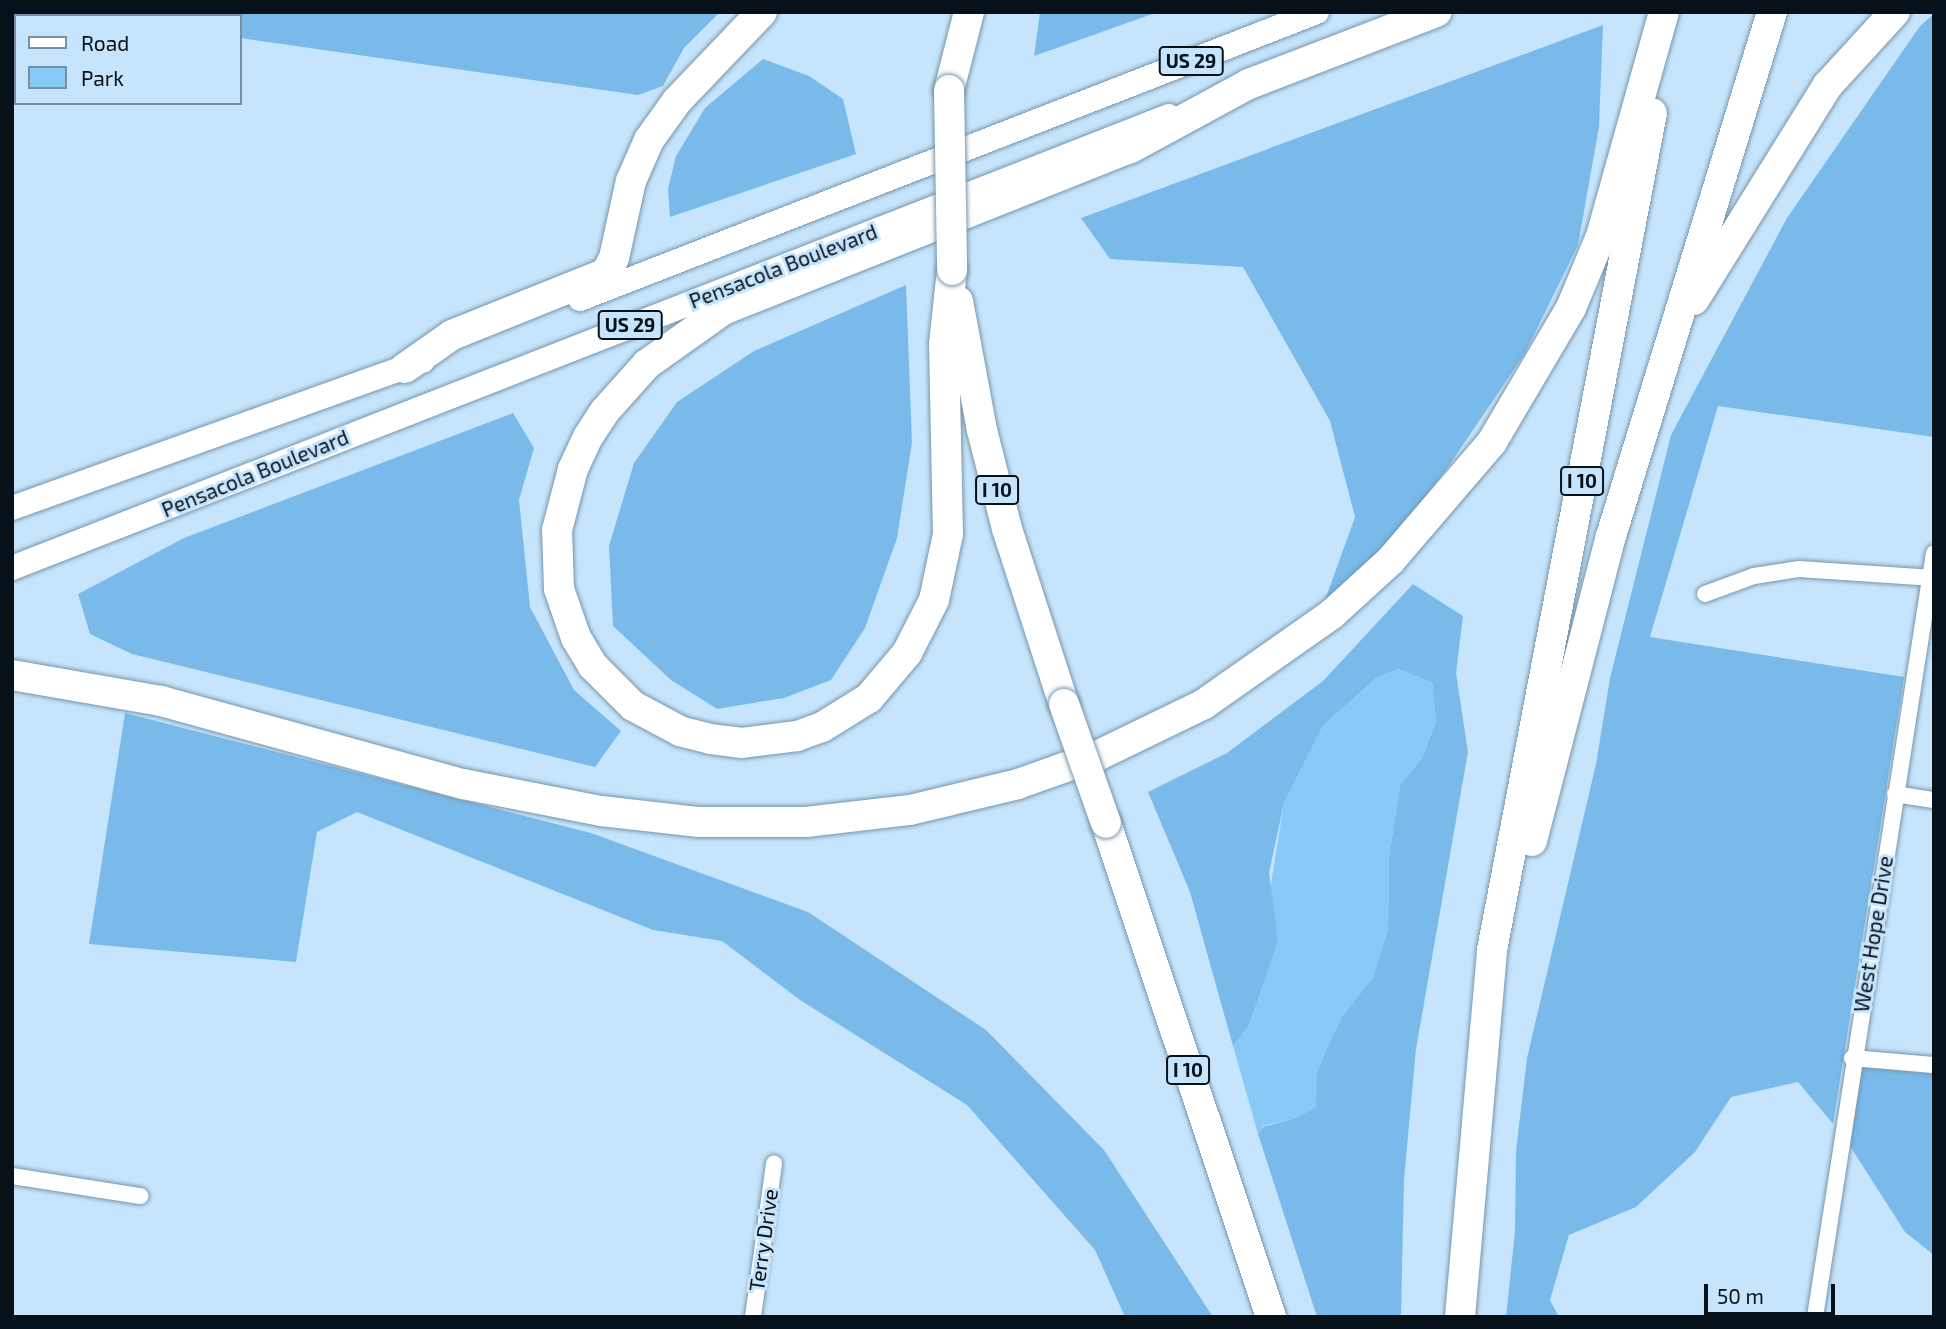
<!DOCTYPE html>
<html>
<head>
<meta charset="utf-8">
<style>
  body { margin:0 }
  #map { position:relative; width:1946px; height:1329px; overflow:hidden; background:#c6e5fd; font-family:"Exo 2",sans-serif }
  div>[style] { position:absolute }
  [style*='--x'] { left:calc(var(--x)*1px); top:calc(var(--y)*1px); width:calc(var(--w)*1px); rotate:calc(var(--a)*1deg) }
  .green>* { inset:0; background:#88c9f7 }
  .forest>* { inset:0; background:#79baea }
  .roads { filter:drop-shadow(0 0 2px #7895ab) drop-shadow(0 0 2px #7895ab) }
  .street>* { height:16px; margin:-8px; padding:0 8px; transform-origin:8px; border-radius:8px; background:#fff }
  .primary>* { height:24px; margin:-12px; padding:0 12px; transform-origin:12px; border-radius:12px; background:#fff }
  .highway>* { height:30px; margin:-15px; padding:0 15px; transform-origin:15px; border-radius:15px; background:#fff }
  .bridges { filter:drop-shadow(0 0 2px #7895ab) drop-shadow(0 0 2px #7895ab) }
  .highway-bridge>* { height:30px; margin:-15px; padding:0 15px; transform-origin:15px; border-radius:15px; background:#fff }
  span { translate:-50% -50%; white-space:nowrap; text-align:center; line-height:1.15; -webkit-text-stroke:6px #c6e5fd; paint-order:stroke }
  .shield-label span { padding:2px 5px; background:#c6e5fd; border:2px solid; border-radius:5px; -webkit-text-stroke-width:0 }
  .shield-label { font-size:19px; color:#071119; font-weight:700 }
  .street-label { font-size:21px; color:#071119 }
  .frame { position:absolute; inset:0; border:14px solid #071119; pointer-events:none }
  .legend { position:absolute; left:14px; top:14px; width:228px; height:91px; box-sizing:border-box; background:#c6e5fd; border:2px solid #7a90a2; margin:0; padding:9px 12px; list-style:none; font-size:21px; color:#071119 }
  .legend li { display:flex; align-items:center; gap:14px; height:35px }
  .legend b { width:35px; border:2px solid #7a90a2 }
  .scale { position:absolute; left:1704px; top:1284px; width:131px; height:32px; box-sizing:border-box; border:4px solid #071119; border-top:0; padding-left:9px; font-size:21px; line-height:24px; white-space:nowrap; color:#071119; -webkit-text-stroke:5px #c6e5fd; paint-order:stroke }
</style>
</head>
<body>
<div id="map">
  <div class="green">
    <i style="clip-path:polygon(1399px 669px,1432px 681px,1436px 722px,1422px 758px,1400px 787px,1389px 858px,1388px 929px,1373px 979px,1341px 1018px,1317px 1071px,1317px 1107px,1296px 1118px,1263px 1126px,1258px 1134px,1233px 1046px,1248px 1027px,1284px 803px,1323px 726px,1376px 678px)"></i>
  </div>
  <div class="forest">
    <i style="clip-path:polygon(65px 12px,720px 12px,684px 48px,663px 86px,638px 95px,240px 38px,240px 16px)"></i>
    <i style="clip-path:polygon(1040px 12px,1158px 12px,1034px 56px)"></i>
    <i style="clip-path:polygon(1934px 14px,1934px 437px,1718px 406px,1650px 637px,1904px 677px,1833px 1124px,1798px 1082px,1731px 1097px,1695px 1152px,1636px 1207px,1569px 1235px,1550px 1300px,1559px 1317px,1506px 1317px,1515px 1231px,1516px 1151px,1527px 1058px,1596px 764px,1610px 678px,1671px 435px,1787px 218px,1920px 26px)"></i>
    <i style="clip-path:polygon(1603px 25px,1599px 127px,1578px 245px,1525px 353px,1448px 467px,1378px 559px,1325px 600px,1355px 517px,1330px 421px,1243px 267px,1110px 259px,1081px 218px)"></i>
    <i style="clip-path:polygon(763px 59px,809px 76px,843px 99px,856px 154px,670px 217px,668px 189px,676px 156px,705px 108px)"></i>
    <i style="clip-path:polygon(906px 285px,912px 443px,897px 538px,865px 628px,831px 680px,784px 698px,717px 709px,671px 680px,613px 626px,609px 546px,634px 463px,677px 402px,754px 351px)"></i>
    <i style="clip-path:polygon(513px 413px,534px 448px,519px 500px,530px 607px,574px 690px,621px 731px,595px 767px,132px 654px,90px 634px,78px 594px,184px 538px)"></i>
    <i style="clip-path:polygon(1413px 584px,1463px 616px,1456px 673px,1468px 752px,1416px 1049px,1404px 1180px,1401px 1317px,1317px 1317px,1258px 1134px,1263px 1127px,1296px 1118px,1316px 1107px,1317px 1071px,1341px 1018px,1373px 978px,1388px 929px,1389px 858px,1400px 786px,1422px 758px,1436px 722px,1432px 682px,1399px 669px,1376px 678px,1323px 726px,1284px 803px,1269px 873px,1278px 941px,1248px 1027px,1233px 1046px,1190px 892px,1148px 792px,1227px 753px,1323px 681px)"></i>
    <i style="clip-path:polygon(125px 713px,591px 833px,808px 912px,986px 1030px,1104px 1150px,1213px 1317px,1125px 1317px,1095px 1250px,967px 1105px,800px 1000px,722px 941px,653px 930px,357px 812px,317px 832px,296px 962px,89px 944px)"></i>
    <i style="clip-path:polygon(1861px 1067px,1934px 1074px,1934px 1255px,1905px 1232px,1850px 1146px)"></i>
  </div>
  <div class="roads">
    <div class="street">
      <i style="--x:1705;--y:594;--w:52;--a:-20.2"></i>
      <i style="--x:1754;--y:576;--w:46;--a:-8.8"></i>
      <i style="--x:1799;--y:569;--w:135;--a:3.8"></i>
      <i style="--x:1895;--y:794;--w:39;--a:9"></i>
      <i style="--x:1852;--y:1058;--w:82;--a:4.9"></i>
      <i style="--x:12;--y:1176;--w:130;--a:8.9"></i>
      <i style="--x:753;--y:1317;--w:155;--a:-82.2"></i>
      <i style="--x:1815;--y:1317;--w:773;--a:-81.15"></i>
    </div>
    <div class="primary">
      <i style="--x:580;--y:299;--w:791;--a:-21.28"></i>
      <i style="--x:12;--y:508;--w:436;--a:-19.7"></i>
      <i style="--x:12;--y:568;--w:1242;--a:-21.34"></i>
    </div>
    <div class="highway">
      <i style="--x:949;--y:90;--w:81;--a:-75.6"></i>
      <i style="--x:952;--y:270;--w:74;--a:96.2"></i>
      <i style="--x:944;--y:344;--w:190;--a:88.8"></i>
      <i style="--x:948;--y:534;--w:67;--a:102"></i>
      <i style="--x:934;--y:600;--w:59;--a:117"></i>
      <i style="--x:907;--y:653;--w:59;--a:130.2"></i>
      <i style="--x:869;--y:698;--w:55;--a:148.3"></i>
      <i style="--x:822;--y:727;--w:27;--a:160"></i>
      <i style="--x:797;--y:736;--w:55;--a:172.7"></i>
      <i style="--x:742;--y:743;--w:31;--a:-173"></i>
      <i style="--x:711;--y:739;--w:32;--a:-166"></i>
      <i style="--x:680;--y:731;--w:53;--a:-152"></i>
      <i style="--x:633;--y:706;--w:57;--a:-135"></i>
      <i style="--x:593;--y:666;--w:33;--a:-121"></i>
      <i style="--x:576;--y:638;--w:52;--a:-109.1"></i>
      <i style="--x:559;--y:589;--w:59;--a:-91.9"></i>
      <i style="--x:557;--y:530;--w:63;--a:-75.3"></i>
      <i style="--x:573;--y:469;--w:35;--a:-65"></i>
      <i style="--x:588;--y:437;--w:31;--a:-57"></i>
      <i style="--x:605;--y:411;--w:63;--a:-48.2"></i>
      <i style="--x:647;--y:364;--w:93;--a:-35.4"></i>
      <i style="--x:723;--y:310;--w:439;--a:-21.7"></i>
      <i style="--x:1131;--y:148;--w:134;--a:-28.5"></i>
      <i style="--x:1249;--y:84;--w:201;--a:-21"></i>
      <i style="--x:1694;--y:300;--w:253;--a:-58.1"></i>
      <i style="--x:1828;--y:85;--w:99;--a:-47.5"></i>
      <i style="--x:958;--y:301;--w:131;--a:79.5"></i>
      <i style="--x:982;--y:430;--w:102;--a:75.8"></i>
      <i style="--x:1007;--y:529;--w:184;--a:72"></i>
      <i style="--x:405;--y:368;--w:57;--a:-35.1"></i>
      <i style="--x:452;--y:335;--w:166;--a:-21.9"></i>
      <i style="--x:606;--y:273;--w:17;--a:-62"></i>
      <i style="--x:614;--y:258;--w:79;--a:-77.6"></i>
      <i style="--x:631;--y:181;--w:45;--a:-66.3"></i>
      <i style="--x:649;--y:140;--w:48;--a:-54.3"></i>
      <i style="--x:677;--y:101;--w:123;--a:-46.3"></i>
      <i style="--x:12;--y:675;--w:151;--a:9.9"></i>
      <i style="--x:161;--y:701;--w:313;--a:15.4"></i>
      <i style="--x:463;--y:784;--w:141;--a:11.1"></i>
      <i style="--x:601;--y:811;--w:99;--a:6.4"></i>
      <i style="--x:699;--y:822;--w:107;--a:0"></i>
      <i style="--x:806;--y:822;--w:105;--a:-6.6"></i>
      <i style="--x:910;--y:810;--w:111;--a:-13.5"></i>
      <i style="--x:1018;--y:784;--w:86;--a:-19.7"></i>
      <i style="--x:1099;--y:755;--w:117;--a:-25.9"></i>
      <i style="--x:1204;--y:704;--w:156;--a:-35.1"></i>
      <i style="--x:1332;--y:614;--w:79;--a:-42.4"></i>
      <i style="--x:1390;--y:561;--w:157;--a:-49.4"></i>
      <i style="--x:1492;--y:442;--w:156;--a:-59.5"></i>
      <i style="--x:1571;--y:308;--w:78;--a:-67.4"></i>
      <i style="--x:1601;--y:236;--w:233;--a:-74.3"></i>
      <i style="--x:1106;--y:823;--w:521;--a:71.53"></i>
      <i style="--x:1532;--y:841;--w:315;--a:-75.5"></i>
      <i style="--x:1611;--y:536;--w:548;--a:-72.92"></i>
      <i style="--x:1460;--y:1317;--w:368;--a:-85"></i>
      <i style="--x:1492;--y:950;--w:852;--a:-79.18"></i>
    </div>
  </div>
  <div class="bridges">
    <div class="highway-bridge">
      <i style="--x:949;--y:90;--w:180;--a:89"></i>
      <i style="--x:1064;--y:704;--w:126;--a:70.6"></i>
    </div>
  </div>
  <div class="shield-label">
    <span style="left:1191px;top:61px">US 29</span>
    <span style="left:630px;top:325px">US 29</span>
    <span style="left:1582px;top:481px">I 10</span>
    <span style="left:997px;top:490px">I 10</span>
    <span style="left:1188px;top:1070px">I 10</span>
  </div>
  <div class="street-label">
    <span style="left:783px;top:266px;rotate:-21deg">Pensacola Boulevard</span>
    <span style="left:255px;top:473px;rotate:-22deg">Pensacola Boulevard</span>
    <span style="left:1873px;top:934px;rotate:-81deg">West Hope Drive</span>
    <span style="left:763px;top:1240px;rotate:-82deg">Terry Drive</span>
  </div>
  <div class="frame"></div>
  <ul class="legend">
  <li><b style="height:9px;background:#fff"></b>Road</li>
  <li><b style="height:19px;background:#88c9f7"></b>Park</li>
  </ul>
  <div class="scale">50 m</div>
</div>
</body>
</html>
